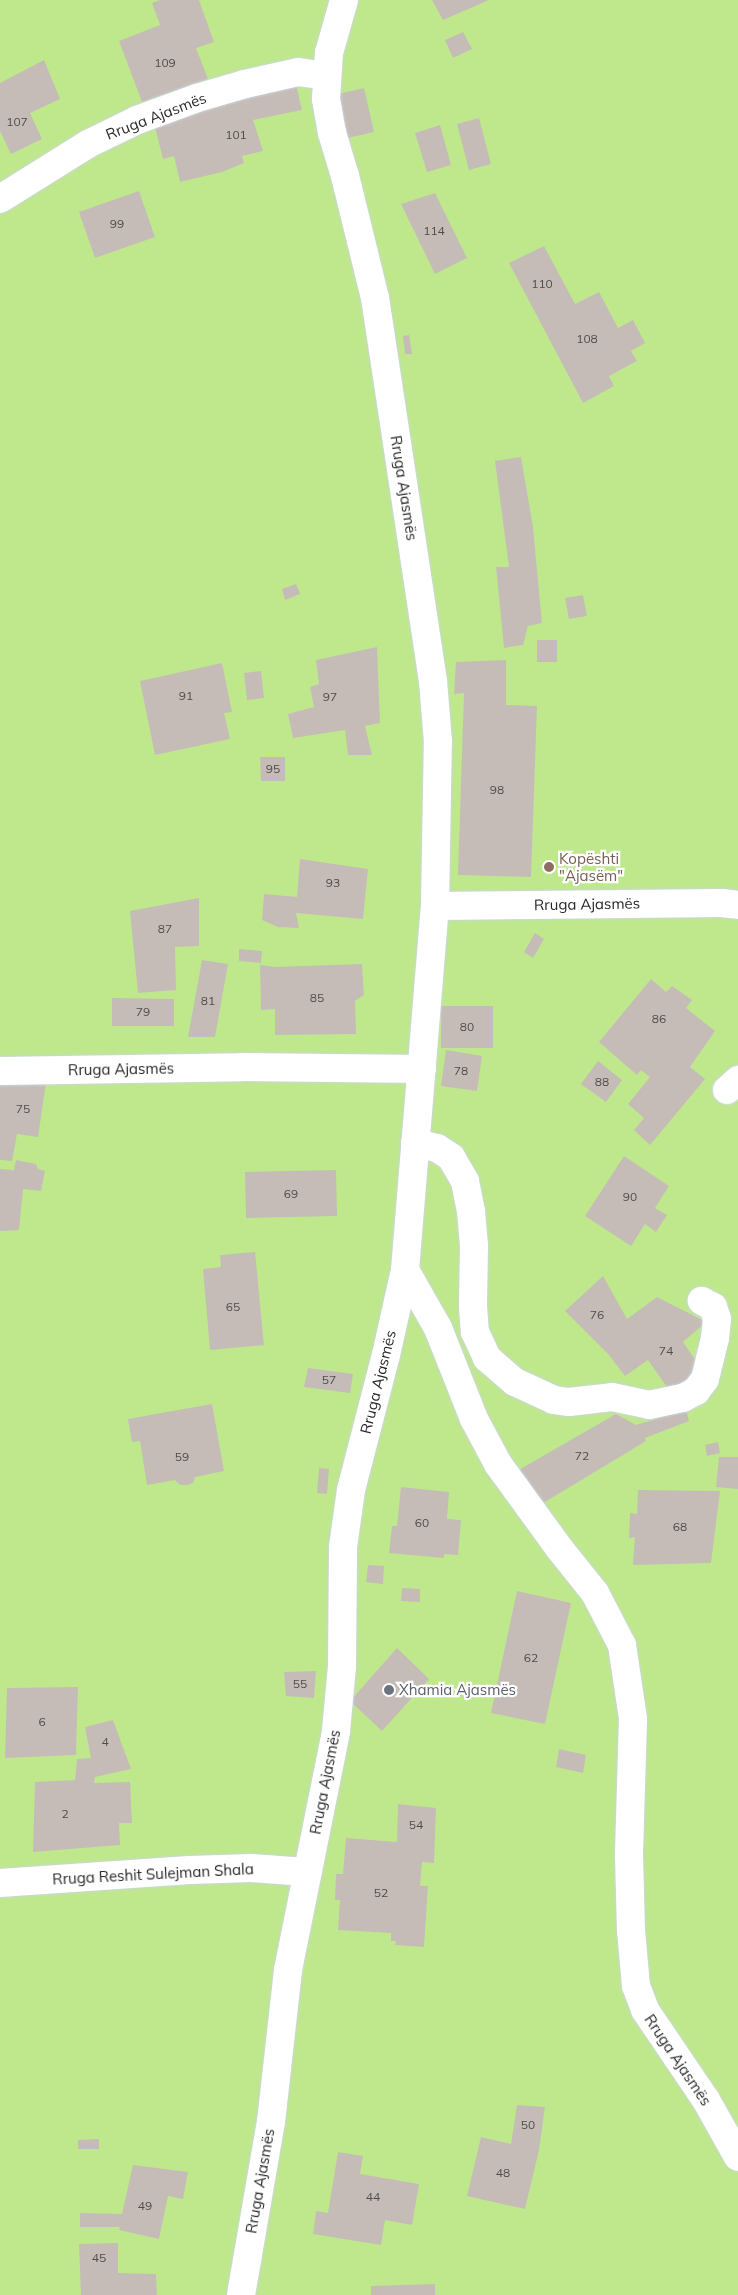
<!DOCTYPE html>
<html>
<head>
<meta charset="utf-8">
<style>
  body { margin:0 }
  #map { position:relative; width:738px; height:2295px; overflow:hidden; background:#ecded6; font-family:Mulish,sans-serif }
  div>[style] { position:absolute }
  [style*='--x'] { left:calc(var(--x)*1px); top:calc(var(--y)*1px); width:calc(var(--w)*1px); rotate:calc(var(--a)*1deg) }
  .green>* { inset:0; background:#bfe88c }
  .building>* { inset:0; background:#c6bcb7 }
  .roads { filter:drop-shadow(0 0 1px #ccd5e2) drop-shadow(0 0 1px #ccd5e2) }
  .minor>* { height:28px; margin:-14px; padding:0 14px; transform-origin:14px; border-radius:14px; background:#fff }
  .dots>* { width:14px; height:14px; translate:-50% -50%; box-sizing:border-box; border:2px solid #fff; border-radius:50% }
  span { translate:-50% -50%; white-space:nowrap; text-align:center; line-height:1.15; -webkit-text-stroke:4.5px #fff; paint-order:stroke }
  .number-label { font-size:12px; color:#4f4c4b }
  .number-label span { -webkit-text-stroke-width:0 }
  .street-label { font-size:15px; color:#272727 }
  .education-label { font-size:15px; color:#785e54 }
  .left { translate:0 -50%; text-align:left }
  .worship-label { font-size:15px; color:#5b616d }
</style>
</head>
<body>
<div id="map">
  <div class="green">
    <i style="clip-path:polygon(0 0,738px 0,738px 2295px,0 2295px)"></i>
  </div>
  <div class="building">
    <i style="clip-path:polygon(160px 0,199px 0,214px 42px,196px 48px,208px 79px,142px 102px,119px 41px,160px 25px,152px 3px)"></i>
    <i style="clip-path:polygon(432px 0,489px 0,443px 20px)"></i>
    <i style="clip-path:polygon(463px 32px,472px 49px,453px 58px,445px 40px)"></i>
    <i style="clip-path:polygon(44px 60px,60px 99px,30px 113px,42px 139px,11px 154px,0 131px,0 83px)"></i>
    <i style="clip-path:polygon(296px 84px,302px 110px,253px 120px,263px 151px,242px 156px,244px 163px,222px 172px,180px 182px,174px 156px,163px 159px,154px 123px,208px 110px,246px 95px)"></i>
    <i style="clip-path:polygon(364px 88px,374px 132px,348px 138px,338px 94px)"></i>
    <i style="clip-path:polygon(479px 118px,491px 164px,469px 170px,457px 124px)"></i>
    <i style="clip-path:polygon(440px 125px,451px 165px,427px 172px,415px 133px)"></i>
    <i style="clip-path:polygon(139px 191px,155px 237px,95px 258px,79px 212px)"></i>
    <i style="clip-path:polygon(435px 193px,467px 258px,435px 274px,401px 204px)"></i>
    <i style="clip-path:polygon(544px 246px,575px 304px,599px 292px,618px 328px,633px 320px,645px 343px,631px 351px,637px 361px,609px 376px,614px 386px,583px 403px,509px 263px)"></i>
    <i style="clip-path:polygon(409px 335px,412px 354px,405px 354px,403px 336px)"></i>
    <i style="clip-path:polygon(521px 457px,533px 527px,542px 623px,528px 626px,523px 645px,504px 648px,496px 567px,509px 567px,495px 461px)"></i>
    <i style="clip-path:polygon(296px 584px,300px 594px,285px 600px,282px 589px)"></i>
    <i style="clip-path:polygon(583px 595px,587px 616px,569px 619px,565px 598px)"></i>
    <i style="clip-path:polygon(537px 640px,557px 640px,557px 662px,537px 662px)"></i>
    <i style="clip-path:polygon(377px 647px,380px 723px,365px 726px,372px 755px,348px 755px,345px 730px,293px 738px,288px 714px,314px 707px,310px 687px,319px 684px,316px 660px)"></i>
    <i style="clip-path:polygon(506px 660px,506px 705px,537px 706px,531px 877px,458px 875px,464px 693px,454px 694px,456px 662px)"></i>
    <i style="clip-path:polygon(222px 663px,232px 712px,224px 713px,230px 739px,155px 755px,140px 681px)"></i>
    <i style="clip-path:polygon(261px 671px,264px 698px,247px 700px,244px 673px)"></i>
    <i style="clip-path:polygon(260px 757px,285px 757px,285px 781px,261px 781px)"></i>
    <i style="clip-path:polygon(300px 859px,368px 869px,363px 919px,296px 913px,299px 928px,278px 927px,262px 920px,264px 894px,297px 897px)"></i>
    <i style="clip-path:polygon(199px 898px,199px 946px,175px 947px,176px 990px,138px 993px,130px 911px)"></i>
    <i style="clip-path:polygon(535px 933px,544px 939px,533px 958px,524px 952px)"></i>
    <i style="clip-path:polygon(239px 949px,262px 951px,261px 963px,239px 961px)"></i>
    <i style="clip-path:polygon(202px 960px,228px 964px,215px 1037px,188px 1037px)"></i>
    <i style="clip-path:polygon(362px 964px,364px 995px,355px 1001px,356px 1034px,275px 1035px,275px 1009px,261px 1010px,260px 965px,275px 967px)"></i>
    <i style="clip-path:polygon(651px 979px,666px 992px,672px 986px,692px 1000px,686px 1008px,715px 1031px,690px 1067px,705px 1079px,650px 1145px,634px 1130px,644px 1118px,628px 1104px,650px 1077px,641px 1070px,637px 1075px,599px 1042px)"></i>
    <i style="clip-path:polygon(112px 998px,174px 999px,174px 1026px,112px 1026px)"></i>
    <i style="clip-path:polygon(441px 1006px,493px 1006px,493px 1048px,441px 1048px)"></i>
    <i style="clip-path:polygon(446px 1050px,482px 1056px,477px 1091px,441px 1086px)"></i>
    <i style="clip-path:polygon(598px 1061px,622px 1080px,606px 1102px,581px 1084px)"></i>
    <i style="clip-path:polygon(47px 1076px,38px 1137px,17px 1134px,12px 1161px,0 1160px,0 1083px)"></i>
    <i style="clip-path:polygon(624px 1156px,669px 1186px,655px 1208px,667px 1215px,656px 1232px,645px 1224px,631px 1246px,585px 1216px)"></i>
    <i style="clip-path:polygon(16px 1160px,36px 1164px,38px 1169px,45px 1171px,41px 1191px,23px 1189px,19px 1230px,0 1231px,0 1169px,14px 1170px)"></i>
    <i style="clip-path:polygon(336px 1170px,337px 1216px,246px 1218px,245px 1172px)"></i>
    <i style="clip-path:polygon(255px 1252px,264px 1345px,210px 1350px,203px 1269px,221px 1267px,220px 1255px)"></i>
    <i style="clip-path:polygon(603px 1276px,627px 1319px,657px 1297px,706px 1322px,683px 1342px,700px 1367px,671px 1393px,648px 1360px,625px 1376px,609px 1355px,565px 1311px)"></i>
    <i style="clip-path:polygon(308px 1368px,353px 1374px,350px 1393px,304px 1387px)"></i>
    <i style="clip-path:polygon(212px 1404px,224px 1471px,195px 1477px,193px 1483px,187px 1485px,180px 1485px,175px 1480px,147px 1485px,140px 1441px,132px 1442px,128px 1419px)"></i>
    <i style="clip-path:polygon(686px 1410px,689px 1421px,645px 1438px,646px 1441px,540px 1505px,517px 1471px,616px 1414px,636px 1425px)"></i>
    <i style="clip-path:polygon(718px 1442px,720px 1453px,707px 1456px,705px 1445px)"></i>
    <i style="clip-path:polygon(719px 1457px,738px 1457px,738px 1489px,716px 1487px)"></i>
    <i style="clip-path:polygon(319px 1468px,329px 1469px,327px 1494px,317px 1493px)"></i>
    <i style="clip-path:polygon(401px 1487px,449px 1492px,447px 1519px,461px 1520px,458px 1555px,444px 1554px,444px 1558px,389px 1553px,392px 1526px,397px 1526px)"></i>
    <i style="clip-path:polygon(638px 1490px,720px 1491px,711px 1563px,633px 1565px,635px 1537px,629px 1538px,630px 1513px,637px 1514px)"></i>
    <i style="clip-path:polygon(368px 1565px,384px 1566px,383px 1584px,366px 1582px)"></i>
    <i style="clip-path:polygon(402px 1588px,420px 1589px,420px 1602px,401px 1601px)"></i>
    <i style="clip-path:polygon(517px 1591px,571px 1603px,545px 1724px,491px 1713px)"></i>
    <i style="clip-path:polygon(397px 1648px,429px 1679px,382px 1731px,350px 1701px)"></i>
    <i style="clip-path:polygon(316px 1671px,314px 1698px,286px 1696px,284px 1672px)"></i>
    <i style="clip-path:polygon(78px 1687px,76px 1755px,5px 1758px,7px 1688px)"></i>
    <i style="clip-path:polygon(113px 1720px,131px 1769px,95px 1777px,94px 1783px,130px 1782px,132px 1823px,119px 1823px,120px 1845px,33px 1852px,35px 1782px,75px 1780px,77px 1759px,91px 1758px,85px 1727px)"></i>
    <i style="clip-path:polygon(559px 1749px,586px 1755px,583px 1773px,556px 1767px)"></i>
    <i style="clip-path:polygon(398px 1804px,436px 1808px,434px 1863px,422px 1862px,420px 1886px,428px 1886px,424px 1947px,395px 1945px,396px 1941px,391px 1941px,391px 1933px,338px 1930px,340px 1900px,335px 1900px,336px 1874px,343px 1874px,346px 1838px,397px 1842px)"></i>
    <i style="clip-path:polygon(517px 2105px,545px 2107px,539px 2150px,525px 2209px,467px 2196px,481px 2137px,511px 2144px)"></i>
    <i style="clip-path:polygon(99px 2139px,99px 2149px,78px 2149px,78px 2140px)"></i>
    <i style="clip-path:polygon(338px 2152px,363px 2156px,360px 2174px,419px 2184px,412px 2225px,385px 2220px,381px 2245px,313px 2234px,316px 2211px,328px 2213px)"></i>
    <i style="clip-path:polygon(133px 2165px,188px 2172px,183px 2199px,168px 2196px,159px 2239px,119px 2230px,120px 2227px,80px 2227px,80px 2213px,122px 2214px)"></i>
    <i style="clip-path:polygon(118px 2243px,118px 2273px,156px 2274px,157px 2295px,81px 2295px,79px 2244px)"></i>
    <i style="clip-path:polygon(435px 2284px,435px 2295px,371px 2295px,371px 2286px)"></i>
  </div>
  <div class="roads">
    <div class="minor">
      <i style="--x:0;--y:199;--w:104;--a:-32"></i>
      <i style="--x:88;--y:144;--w:55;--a:-26.1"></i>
      <i style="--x:137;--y:120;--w:64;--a:-20.1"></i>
      <i style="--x:197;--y:98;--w:50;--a:-16.3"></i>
      <i style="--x:245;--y:84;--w:54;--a:-12.8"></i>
      <i style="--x:298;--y:72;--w:28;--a:8"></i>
      <i style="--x:435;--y:906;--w:287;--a:-0.6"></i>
      <i style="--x:722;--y:903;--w:16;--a:7"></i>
      <i style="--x:0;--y:1071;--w:242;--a:-0.9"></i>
      <i style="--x:242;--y:1067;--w:180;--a:0.6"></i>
      <i style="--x:727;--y:1090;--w:15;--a:-42"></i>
      <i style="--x:415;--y:1143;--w:23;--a:13"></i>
      <i style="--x:437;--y:1148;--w:17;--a:33"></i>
      <i style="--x:451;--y:1157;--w:28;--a:60"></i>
      <i style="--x:465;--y:1181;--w:31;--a:79"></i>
      <i style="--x:471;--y:1211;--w:36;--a:85"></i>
      <i style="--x:474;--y:1247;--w:59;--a:91"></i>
      <i style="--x:473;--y:1306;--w:26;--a:86"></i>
      <i style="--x:475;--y:1332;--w:29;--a:65"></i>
      <i style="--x:487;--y:1358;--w:37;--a:41"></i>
      <i style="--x:515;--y:1382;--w:43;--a:24.8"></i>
      <i style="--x:554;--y:1400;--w:15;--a:8"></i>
      <i style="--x:569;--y:1402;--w:43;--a:-6.6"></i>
      <i style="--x:612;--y:1397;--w:38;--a:12"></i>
      <i style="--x:649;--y:1405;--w:35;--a:-12"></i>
      <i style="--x:683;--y:1398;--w:15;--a:-28"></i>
      <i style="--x:696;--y:1391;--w:15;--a:-53"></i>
      <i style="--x:705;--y:1379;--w:42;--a:-76.3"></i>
      <i style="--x:715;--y:1338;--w:19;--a:-84"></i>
      <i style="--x:717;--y:1319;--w:13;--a:-108"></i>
      <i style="--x:713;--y:1307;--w:13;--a:-151"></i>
      <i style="--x:405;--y:1270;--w:67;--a:60.4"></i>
      <i style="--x:438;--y:1328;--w:98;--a:68.4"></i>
      <i style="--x:474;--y:1419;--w:51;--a:61.9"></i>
      <i style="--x:498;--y:1464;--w:104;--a:54"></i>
      <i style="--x:559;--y:1548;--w:58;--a:51.3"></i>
      <i style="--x:595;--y:1593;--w:59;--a:62.6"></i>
      <i style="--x:622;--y:1645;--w:75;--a:81.5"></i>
      <i style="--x:633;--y:1719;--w:136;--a:91.7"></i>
      <i style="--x:629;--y:1855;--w:75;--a:88.5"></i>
      <i style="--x:631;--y:1930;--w:56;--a:84.9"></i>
      <i style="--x:636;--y:1986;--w:26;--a:69"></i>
      <i style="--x:645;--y:2010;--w:109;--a:55.9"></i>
      <i style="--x:706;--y:2100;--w:65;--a:60.7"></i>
      <i style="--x:0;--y:1883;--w:190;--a:-3.9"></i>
      <i style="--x:190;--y:1870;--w:61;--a:-1.9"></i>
      <i style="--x:251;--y:1868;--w:56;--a:4.1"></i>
      <i style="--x:241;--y:2295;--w:176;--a:-80.2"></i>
      <i style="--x:271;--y:2122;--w:153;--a:-83.6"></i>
      <i style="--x:288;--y:1970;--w:244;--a:-78.6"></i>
      <i style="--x:336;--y:1731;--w:65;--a:-84.7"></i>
      <i style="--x:342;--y:1666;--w:119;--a:-89.5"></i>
      <i style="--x:343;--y:1547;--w:58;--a:-82"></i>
      <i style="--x:351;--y:1490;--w:139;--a:-75.5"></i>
      <i style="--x:386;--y:1355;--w:87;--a:-77.4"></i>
      <i style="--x:405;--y:1270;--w:365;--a:-85.3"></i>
      <i style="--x:435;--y:906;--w:164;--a:-89"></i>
      <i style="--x:438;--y:742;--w:61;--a:-94.7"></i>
      <i style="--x:433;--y:681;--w:387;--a:-98.6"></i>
      <i style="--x:375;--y:298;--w:126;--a:-103.8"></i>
      <i style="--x:345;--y:176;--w:45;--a:-106.8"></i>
      <i style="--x:332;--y:133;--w:35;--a:-100"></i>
      <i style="--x:326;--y:99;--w:46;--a:-86.3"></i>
      <i style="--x:329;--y:53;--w:55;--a:-74.2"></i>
    </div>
  </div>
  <div class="dots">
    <i style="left:549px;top:867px;background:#8d6e63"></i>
    <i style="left:389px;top:1690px;background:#6b7280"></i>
  </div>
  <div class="number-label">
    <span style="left:165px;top:63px">109</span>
    <span style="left:17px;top:122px">107</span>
    <span style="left:236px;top:135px">101</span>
    <span style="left:117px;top:224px">99</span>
    <span style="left:434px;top:231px">114</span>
    <span style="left:542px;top:284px">110</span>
    <span style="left:587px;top:339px">108</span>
    <span style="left:186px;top:696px">91</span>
    <span style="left:330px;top:697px">97</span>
    <span style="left:273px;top:769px">95</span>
    <span style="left:497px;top:790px">98</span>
    <span style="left:333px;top:883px">93</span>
    <span style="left:165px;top:929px">87</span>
    <span style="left:317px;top:998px">85</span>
    <span style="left:208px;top:1001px">81</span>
    <span style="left:143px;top:1012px">79</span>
    <span style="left:659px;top:1019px">86</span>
    <span style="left:467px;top:1027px">80</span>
    <span style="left:461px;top:1071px">78</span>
    <span style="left:602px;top:1082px">88</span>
    <span style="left:23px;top:1109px">75</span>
    <span style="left:291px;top:1194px">69</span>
    <span style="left:630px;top:1197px">90</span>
    <span style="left:233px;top:1307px">65</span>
    <span style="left:597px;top:1315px">76</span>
    <span style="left:666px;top:1351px">74</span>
    <span style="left:329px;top:1380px">57</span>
    <span style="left:582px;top:1456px">72</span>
    <span style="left:182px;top:1457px">59</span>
    <span style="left:422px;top:1523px">60</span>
    <span style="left:680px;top:1527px">68</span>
    <span style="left:531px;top:1658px">62</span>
    <span style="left:300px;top:1684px">55</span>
    <span style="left:42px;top:1722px">6</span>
    <span style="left:105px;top:1742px">4</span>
    <span style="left:65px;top:1814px">2</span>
    <span style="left:416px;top:1825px">54</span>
    <span style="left:381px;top:1893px">52</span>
    <span style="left:528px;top:2125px">50</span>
    <span style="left:503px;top:2173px">48</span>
    <span style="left:373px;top:2197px">44</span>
    <span style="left:145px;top:2206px">49</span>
    <span style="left:99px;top:2258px">45</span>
  </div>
  <div class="street-label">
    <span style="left:156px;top:116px;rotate:-21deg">Rruga Ajasmës</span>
    <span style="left:404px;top:488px;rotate:81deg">Rruga Ajasmës</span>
    <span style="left:587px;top:904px;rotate:-1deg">Rruga Ajasmës</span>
    <span style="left:121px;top:1069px;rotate:-1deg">Rruga Ajasmës</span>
    <span style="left:378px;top:1382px;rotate:-76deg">Rruga Ajasmës</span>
    <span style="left:325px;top:1782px;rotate:-79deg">Rruga Ajasmës</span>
    <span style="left:153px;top:1874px;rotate:-3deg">Rruga Reshit Sulejman Shala</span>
    <span style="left:678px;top:2060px;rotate:56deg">Rruga Ajasmës</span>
    <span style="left:260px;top:2181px;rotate:-80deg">Rruga Ajasmës</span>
  </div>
  <div class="education-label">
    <span class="left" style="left:559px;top:867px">Kopështi<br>"Ajasëm"</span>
  </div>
  <div class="worship-label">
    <span class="left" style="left:399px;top:1690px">Xhamia Ajasmës</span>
  </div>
</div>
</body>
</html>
